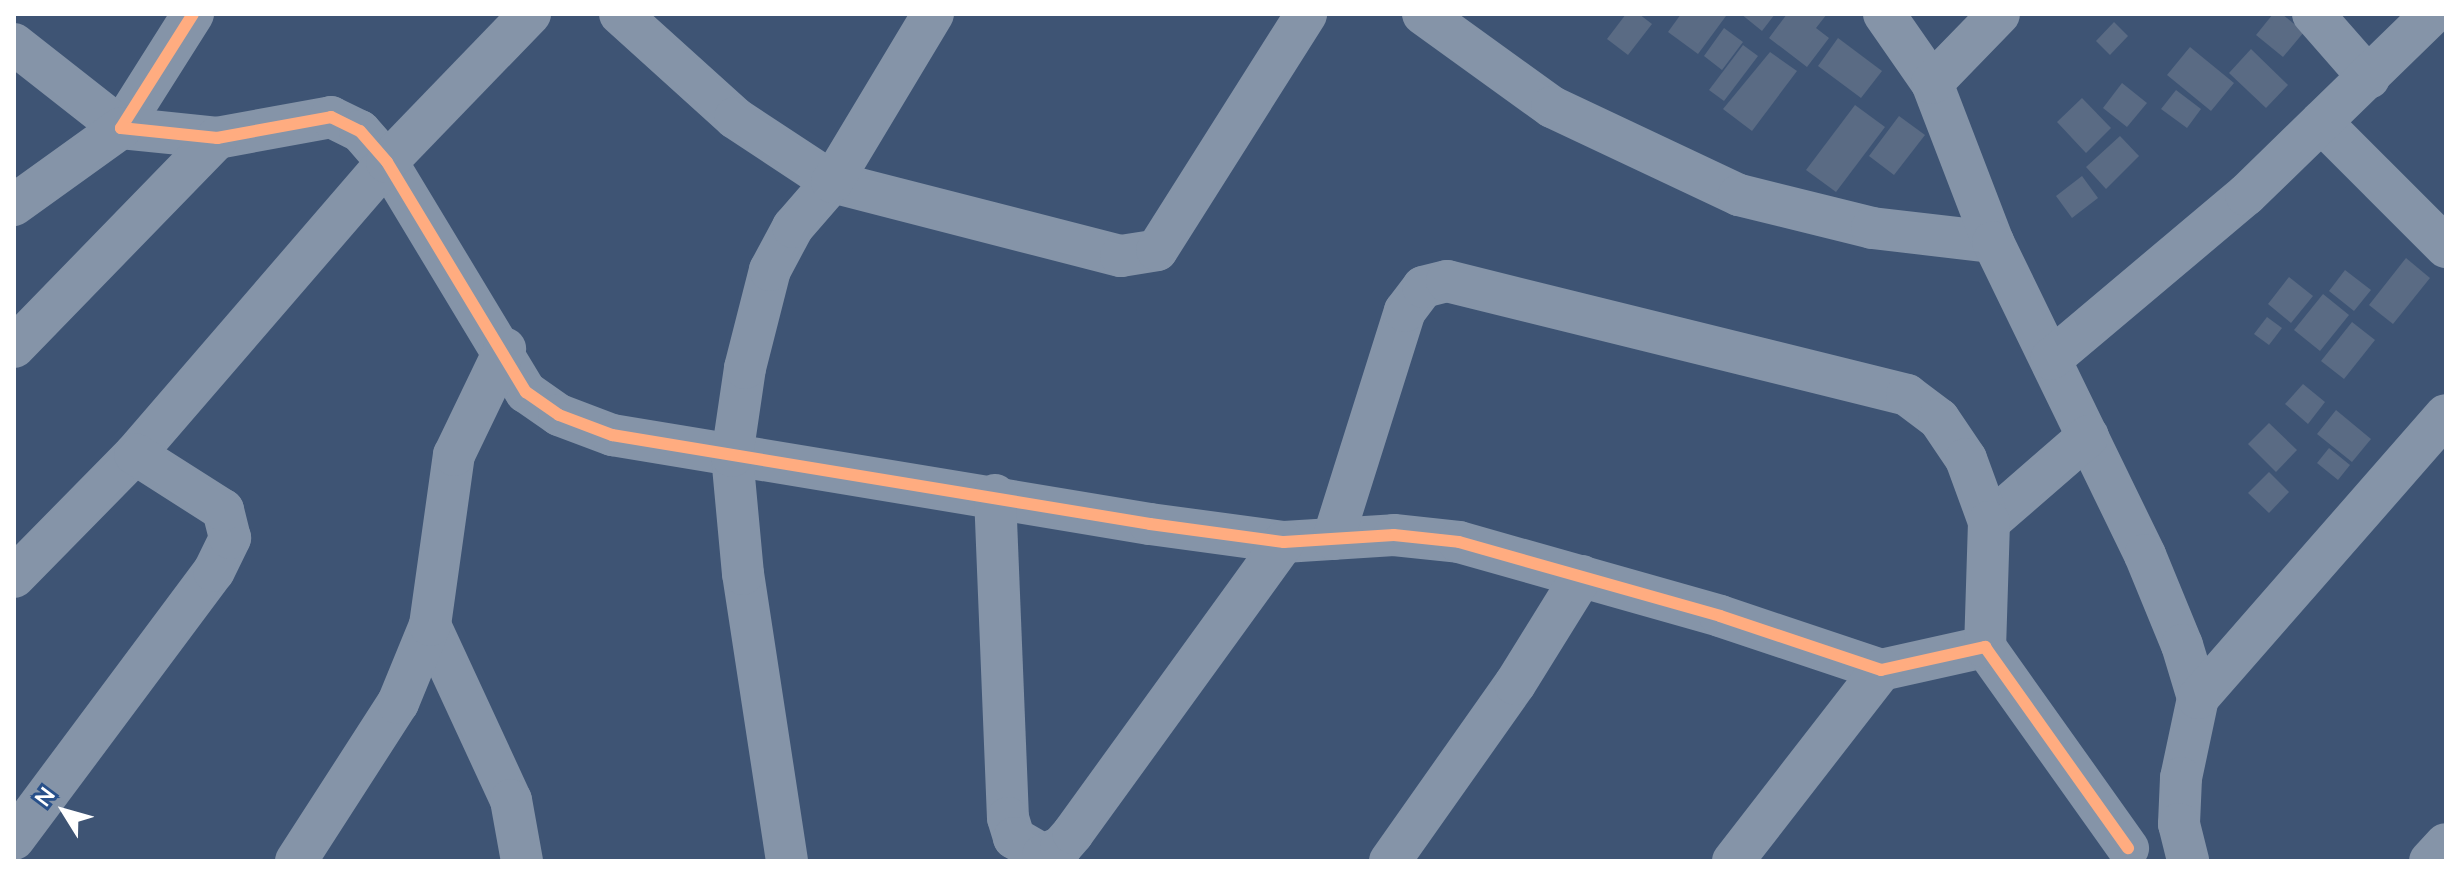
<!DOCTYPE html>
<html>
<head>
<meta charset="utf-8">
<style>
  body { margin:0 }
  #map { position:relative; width:2460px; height:875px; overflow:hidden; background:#3e5474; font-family:Lato,sans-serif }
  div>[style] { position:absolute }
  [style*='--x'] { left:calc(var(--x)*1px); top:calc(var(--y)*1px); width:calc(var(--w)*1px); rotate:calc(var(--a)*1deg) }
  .building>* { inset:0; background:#5a6b84 }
  .street>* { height:42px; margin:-21px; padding:0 21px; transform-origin:21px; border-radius:21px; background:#8594a8 }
  .cycleway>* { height:12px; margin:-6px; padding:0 6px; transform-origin:6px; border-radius:6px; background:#ffac80 }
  span { translate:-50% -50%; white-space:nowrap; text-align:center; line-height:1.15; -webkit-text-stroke:6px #28508a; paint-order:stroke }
  .frame { position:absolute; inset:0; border:16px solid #fff; pointer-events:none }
  .north { position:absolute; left:24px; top:771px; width:80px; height:80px; -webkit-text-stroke:6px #28508a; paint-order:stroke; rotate:307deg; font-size:22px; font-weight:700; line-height:32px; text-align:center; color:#fff }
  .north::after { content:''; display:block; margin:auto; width:28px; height:36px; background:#fff; clip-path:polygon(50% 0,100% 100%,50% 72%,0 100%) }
</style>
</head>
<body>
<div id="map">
  <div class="building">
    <i style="clip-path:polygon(1626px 14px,1639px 14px,1652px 24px,1628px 55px,1607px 39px)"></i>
    <i style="clip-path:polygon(1681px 14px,1723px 14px,1726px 16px,1698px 54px,1668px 32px)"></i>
    <i style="clip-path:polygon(1741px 14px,1775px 14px,1762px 31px)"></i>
    <i style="clip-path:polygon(1787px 14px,1827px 14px,1816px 28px,1829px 38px,1807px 67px,1769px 38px)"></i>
    <i style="clip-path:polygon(2273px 14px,2282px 14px,2304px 32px,2283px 57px,2256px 35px)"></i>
    <i style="clip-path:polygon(2114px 22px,2128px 36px,2110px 55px,2096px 41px)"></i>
    <i style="clip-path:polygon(1724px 28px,1743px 42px,1722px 70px,1704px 56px)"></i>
    <i style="clip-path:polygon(1838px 38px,1882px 71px,1861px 98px,1818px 66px)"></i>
    <i style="clip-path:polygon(1743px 45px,1758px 56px,1724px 101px,1709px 90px)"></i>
    <i style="clip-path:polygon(2190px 47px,2234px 83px,2211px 111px,2167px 75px)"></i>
    <i style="clip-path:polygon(2251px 49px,2288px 85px,2266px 108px,2229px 73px)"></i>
    <i style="clip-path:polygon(1770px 52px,1797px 71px,1752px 131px,1723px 109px)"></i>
    <i style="clip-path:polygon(2122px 83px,2147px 103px,2127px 127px,2103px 108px)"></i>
    <i style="clip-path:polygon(2176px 90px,2201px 109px,2187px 128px,2161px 109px)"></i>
    <i style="clip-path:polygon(2082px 98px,2111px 128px,2086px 153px,2057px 122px)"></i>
    <i style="clip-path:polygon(1855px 105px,1885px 127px,1836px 192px,1806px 170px)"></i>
    <i style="clip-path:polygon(1899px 116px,1925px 135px,1894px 175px,1869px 156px)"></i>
    <i style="clip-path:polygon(2120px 136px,2139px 156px,2106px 189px,2086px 167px)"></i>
    <i style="clip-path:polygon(2082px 176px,2098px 198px,2072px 218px,2056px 196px)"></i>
    <i style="clip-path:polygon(2406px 258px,2430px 278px,2393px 324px,2369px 305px)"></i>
    <i style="clip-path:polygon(2345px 270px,2371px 290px,2354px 311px,2329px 291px)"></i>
    <i style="clip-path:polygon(2289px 277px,2313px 296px,2291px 323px,2268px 304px)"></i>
    <i style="clip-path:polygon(2323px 294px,2349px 315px,2320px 351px,2294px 330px)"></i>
    <i style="clip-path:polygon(2267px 317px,2282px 328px,2269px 345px,2254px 334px)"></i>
    <i style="clip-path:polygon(2352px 322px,2375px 340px,2344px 379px,2321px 361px)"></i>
    <i style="clip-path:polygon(2303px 384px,2325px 402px,2308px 424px,2285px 404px)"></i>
    <i style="clip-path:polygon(2336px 410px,2371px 439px,2352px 462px,2317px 434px)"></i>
    <i style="clip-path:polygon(2269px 423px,2297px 450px,2276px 472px,2248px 444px)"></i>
    <i style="clip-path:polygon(2329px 448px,2350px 465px,2338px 480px,2317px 463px)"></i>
    <i style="clip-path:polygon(2269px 472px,2289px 492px,2269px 513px,2248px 493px)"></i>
  </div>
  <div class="street">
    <i style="--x:193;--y:14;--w:135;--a:122.3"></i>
    <i style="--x:121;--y:128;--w:97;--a:5.9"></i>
    <i style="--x:217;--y:138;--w:116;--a:-10.4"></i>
    <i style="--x:331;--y:117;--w:32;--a:26"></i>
    <i style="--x:360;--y:131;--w:41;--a:48.9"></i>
    <i style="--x:387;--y:162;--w:269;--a:58.9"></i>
    <i style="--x:526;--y:392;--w:40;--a:34.9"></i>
    <i style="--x:559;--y:415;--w:57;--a:20.7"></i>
    <i style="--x:612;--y:435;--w:545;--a:9.39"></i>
    <i style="--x:1150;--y:524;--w:135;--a:7.7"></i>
    <i style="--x:1284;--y:542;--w:110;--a:-3.6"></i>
    <i style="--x:1394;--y:535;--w:65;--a:6.1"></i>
    <i style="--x:1459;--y:542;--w:271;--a:15.8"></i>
    <i style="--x:1720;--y:616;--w:170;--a:18.5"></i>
    <i style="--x:1881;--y:670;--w:107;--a:-12.5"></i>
    <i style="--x:1985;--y:647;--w:247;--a:54.6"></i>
    <i style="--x:620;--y:14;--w:155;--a:42.1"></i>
    <i style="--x:735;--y:118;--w:116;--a:33.4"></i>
    <i style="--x:832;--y:182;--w:298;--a:14.4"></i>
    <i style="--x:1121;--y:256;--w:36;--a:-9"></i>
    <i style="--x:1157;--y:250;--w:279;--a:-57.7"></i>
    <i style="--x:1423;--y:14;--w:159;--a:35.8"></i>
    <i style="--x:1552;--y:107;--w:207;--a:25.2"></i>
    <i style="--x:1739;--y:195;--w:137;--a:13.9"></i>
    <i style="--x:1872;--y:228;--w:122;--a:6.6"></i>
    <i style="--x:1884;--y:14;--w:84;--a:55.2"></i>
    <i style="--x:1932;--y:83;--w:170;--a:69"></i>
    <i style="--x:1993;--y:242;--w:348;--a:64.1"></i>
    <i style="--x:2145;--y:555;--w:97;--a:67.7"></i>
    <i style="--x:2182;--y:645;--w:55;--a:73.2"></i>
    <i style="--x:2198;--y:698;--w:82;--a:102"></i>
    <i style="--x:2181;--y:778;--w:46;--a:92.5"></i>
    <i style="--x:2179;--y:824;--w:38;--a:76"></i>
    <i style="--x:2313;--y:14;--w:85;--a:48.8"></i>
    <i style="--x:14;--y:44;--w:136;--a:38.1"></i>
    <i style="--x:121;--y:128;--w:132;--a:144.3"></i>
    <i style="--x:1932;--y:83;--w:96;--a:-45.8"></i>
    <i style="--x:2321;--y:122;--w:177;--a:45"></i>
    <i style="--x:14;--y:347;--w:291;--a:-45.8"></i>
    <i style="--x:2051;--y:359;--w:255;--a:-40.1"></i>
    <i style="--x:2246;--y:195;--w:260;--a:-44.2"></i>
    <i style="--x:995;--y:495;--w:323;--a:87.7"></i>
    <i style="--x:1008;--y:818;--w:21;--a:73"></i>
    <i style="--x:1014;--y:838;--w:34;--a:30"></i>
    <i style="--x:1043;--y:855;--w:20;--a:-24"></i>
    <i style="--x:1061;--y:847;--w:18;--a:-49"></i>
    <i style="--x:1073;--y:833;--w:359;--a:-54.1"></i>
    <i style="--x:1989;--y:522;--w:131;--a:-41"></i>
    <i style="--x:1333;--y:539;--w:239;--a:-72.5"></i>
    <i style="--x:1405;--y:311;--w:30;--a:-53"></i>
    <i style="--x:1423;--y:287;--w:25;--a:-14"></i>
    <i style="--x:1447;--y:281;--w:474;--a:13.9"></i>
    <i style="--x:1907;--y:395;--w:40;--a:37"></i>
    <i style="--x:1939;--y:419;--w:48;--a:56"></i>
    <i style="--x:1966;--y:459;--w:67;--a:69.9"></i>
    <i style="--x:1989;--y:522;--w:125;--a:91.8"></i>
    <i style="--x:14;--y:577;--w:173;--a:-45.5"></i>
    <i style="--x:135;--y:454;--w:386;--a:-49.2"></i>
    <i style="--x:387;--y:162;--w:206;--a:-46"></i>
    <i style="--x:430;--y:625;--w:193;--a:65.2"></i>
    <i style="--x:511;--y:800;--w:62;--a:79.8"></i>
    <i style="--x:2198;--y:698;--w:376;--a:-48.8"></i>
    <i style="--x:14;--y:839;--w:334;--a:-53.3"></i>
    <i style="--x:214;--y:571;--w:37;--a:-64"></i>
    <i style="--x:230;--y:538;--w:29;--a:-104"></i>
    <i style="--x:223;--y:510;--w:104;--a:-147.5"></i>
    <i style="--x:296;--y:861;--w:188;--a:-57.2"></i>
    <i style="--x:398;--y:703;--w:84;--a:-67.7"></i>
    <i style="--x:430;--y:625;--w:172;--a:-82"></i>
    <i style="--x:454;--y:455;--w:118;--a:-64.3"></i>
    <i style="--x:787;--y:861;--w:290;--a:-98.7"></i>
    <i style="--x:743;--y:574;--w:119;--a:-95.3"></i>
    <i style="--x:732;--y:456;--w:89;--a:-81.6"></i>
    <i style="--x:745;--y:368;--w:101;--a:-75.7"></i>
    <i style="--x:770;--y:270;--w:49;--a:-61.9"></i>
    <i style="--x:793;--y:227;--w:60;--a:-49.1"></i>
    <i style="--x:832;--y:182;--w:196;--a:-59"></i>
    <i style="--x:1390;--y:861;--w:217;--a:-54.8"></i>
    <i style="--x:1515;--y:684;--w:127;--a:-58.2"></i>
    <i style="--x:1733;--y:861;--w:242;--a:-52.2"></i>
    <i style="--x:2430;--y:861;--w:23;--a:-47"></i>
  </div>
  <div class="cycleway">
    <i style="--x:193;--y:14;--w:135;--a:122.3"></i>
    <i style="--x:121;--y:128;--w:97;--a:5.9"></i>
    <i style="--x:217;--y:138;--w:116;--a:-10.4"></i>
    <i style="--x:331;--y:117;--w:32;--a:26"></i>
    <i style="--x:360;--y:131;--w:41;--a:48.9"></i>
    <i style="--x:387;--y:162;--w:269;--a:58.9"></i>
    <i style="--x:526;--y:392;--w:40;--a:34.9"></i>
    <i style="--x:559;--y:415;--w:57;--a:20.7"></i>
    <i style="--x:612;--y:435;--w:545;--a:9.39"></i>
    <i style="--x:1150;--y:524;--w:135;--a:7.7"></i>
    <i style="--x:1284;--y:542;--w:110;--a:-3.6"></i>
    <i style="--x:1394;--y:535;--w:65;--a:6.1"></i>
    <i style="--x:1459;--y:542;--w:271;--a:15.8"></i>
    <i style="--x:1720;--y:616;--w:170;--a:18.5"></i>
    <i style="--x:1881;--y:670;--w:107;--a:-12.5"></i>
    <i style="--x:1985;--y:647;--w:247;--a:54.6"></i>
  </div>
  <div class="frame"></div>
  <div class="north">N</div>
</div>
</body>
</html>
